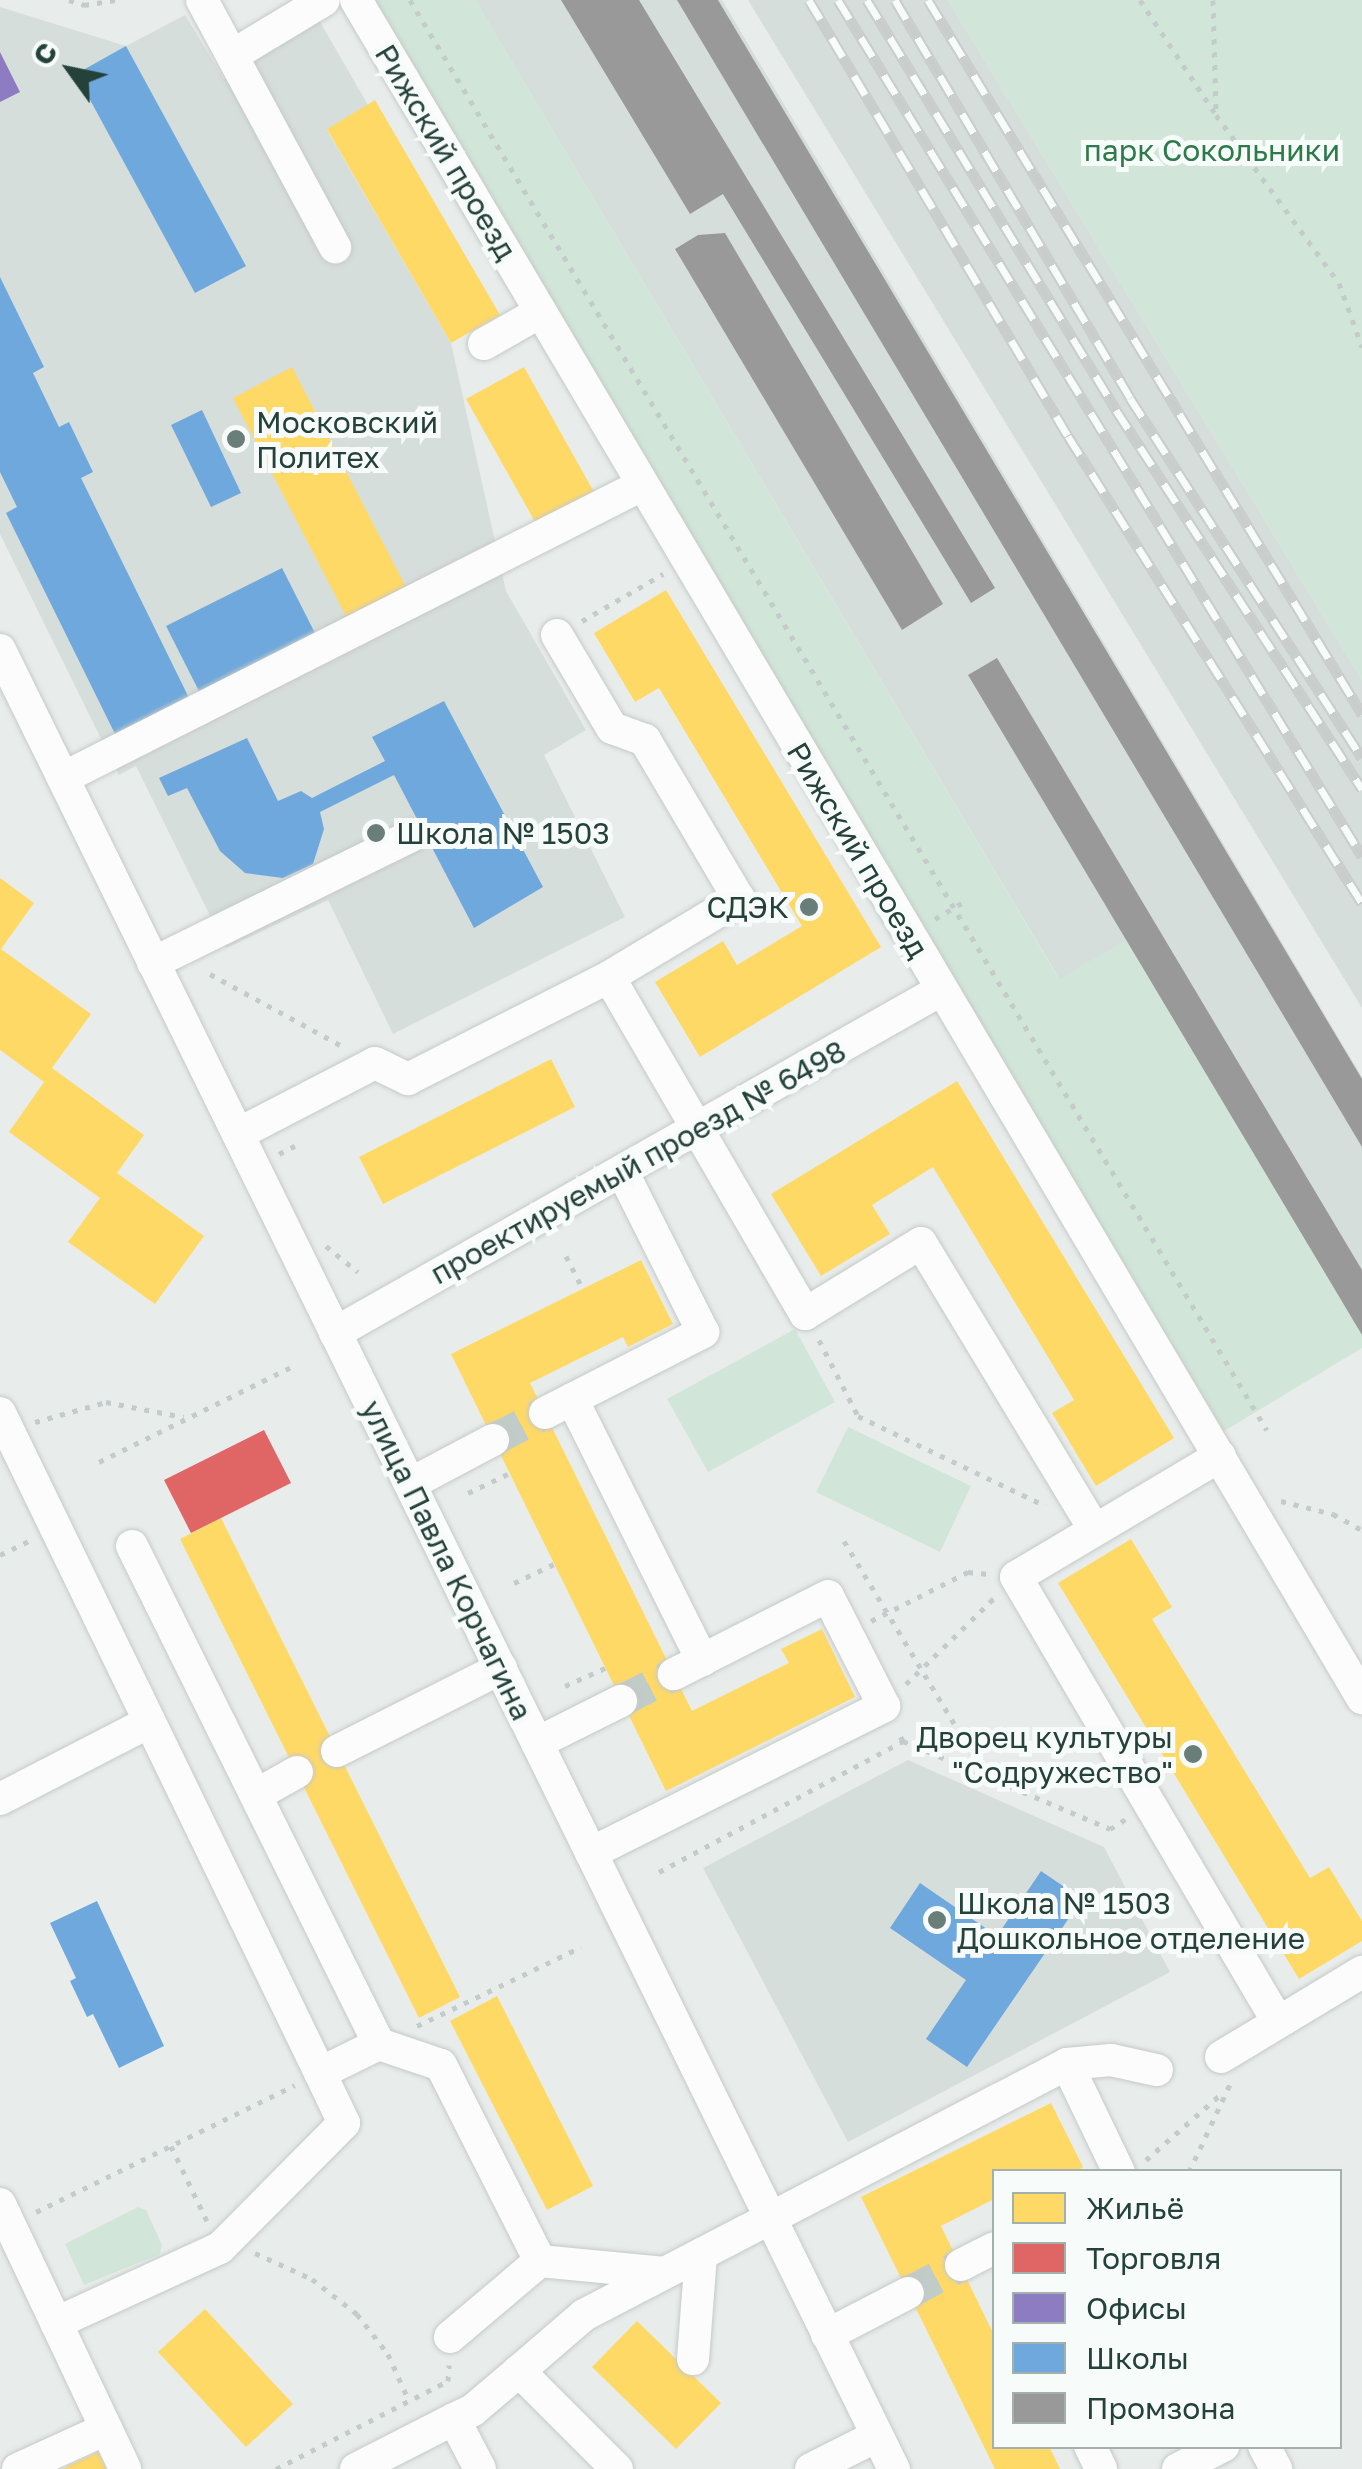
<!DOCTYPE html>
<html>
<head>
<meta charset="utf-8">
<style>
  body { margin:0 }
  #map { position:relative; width:1362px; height:2469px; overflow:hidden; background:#e8edeb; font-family:"Golos Text",sans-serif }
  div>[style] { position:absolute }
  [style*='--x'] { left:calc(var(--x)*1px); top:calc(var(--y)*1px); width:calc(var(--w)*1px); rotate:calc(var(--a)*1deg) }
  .built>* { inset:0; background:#d6dedb }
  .green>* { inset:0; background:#d1e6d8 }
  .homes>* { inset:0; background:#ffd966 }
  .shops>* { inset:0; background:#e06666 }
  .offices>* { inset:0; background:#8e7cc3 }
  .schools>* { inset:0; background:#6fa8dc }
  .industry>* { inset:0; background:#999 }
  .minor-tunnel>* { height:32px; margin-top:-16px; transform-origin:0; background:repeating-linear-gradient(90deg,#c1cbc8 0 32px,transparent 0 48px) }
  .path>* { height:5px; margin-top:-2.5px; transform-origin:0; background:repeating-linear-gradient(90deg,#c3ccca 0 5px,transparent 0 13px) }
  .roads { filter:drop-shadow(0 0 2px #c5cac8) drop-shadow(0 0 2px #c5cac8) }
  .minor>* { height:32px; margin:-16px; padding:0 16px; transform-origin:16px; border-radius:16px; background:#fcfcfc }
  .rail>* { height:11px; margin-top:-5.5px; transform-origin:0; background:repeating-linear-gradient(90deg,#f7fbf9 0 22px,#c9cdcc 0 44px); box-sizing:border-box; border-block:2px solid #c9cdcc }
  .dots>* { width:28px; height:28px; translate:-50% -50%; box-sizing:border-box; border:5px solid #f7fbf9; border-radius:50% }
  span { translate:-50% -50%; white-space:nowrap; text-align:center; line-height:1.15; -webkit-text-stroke:10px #f7fbf9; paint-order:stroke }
  .park-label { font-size:30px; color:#2d7a4b }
  .street-label { font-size:30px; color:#24423a }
  .poi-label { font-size:30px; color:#24423a }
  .left { translate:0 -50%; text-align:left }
  .right { translate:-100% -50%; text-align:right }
  .legend { position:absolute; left:992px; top:2169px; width:350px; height:280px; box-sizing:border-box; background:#f7fbf9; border:2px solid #a3b1ad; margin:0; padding:12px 18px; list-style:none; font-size:30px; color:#24423a }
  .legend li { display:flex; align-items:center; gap:20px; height:50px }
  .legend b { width:50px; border:2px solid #a3b1ad }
  .north { position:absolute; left:20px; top:20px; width:100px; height:100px; -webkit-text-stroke:8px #f7fbf9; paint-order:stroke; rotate:303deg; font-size:28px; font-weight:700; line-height:40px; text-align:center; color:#24423a }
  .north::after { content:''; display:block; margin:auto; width:35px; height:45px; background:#24423a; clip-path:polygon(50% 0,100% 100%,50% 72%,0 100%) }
</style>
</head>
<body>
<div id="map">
  <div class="built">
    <i style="clip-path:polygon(475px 0,722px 0,1362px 1077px,1362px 1335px,1127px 941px,1060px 980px)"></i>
    <i style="clip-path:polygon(748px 0,948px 0,1362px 680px,1362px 1008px)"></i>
    <i style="clip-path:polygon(0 7px,126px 46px,185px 15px,224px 79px,319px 20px,368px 105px,327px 130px,451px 343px,506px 591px,586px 730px,544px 755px,625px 917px,393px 1034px,328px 900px,226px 948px,136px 766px,119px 775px,0 534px)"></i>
    <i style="clip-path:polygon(908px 1760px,1104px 1847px,1170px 1972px,848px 2142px,703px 1868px)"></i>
  </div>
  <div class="green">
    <i style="clip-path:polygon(369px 0,475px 0,1059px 979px,1127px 940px,1362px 1335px,1362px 1348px,1224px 1431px)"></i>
    <i style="clip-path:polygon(948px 0,1362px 0,1362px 680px)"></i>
    <i style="clip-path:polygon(795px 1329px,835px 1402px,708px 1472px,667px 1399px)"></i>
    <i style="clip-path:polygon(848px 1427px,971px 1486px,940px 1552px,816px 1492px)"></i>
    <i style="clip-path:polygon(138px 2207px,146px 2210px,162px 2245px,160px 2254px,84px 2285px,65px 2244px)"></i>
  </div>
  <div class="homes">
    <i style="clip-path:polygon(375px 100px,500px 315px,451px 343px,327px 129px)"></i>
    <i style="clip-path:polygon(292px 367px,409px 593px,350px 624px,233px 398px)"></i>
    <i style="clip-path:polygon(524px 367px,599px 501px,547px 543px,466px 399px)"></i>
    <i style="clip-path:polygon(666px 590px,881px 947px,700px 1057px,655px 982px,723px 941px,737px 965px,802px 926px,659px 688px,635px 702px,594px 633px)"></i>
    <i style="clip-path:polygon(0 878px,34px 903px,1px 949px,91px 1014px,52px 1068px,144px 1135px,117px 1173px,204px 1236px,155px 1304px,68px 1242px,100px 1198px,9px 1132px,44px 1082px,0 1050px)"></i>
    <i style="clip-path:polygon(551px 1059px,575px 1107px,383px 1204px,359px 1157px)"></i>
    <i style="clip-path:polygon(957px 1081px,1174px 1438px,1096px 1486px,1052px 1413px,1074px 1400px,933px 1167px,872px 1205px,890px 1234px,821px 1276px,771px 1194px)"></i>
    <i style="clip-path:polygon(641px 1260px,673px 1324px,628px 1347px,623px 1337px,530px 1383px,692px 1711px,789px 1663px,781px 1649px,822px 1629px,855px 1697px,666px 1791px,451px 1354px)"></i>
    <i style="clip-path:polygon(221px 1518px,460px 1997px,419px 2018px,180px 1539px)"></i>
    <i style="clip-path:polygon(1131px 1539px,1172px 1607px,1152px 1619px,1310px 1878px,1329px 1867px,1362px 1921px,1362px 1941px,1299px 1979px,1058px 1583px)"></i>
    <i style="clip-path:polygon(497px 1996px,593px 2186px,547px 2210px,450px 2021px)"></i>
    <i style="clip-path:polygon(1051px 2103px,1083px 2167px,1075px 2172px,994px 2172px,994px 2199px,941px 2226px,994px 2335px,994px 2446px,1049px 2446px,1060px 2469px,995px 2469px,861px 2197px)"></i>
    <i style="clip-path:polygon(205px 2309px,293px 2404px,246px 2447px,158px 2352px)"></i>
    <i style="clip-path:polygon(637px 2321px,721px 2403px,676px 2449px,592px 2367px)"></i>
    <i style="clip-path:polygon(98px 2452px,106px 2469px,63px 2469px,70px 2465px)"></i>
  </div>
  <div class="shops">
    <i style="clip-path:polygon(264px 1430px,291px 1483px,191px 1533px,164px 1480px)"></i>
  </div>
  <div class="offices">
    <i style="clip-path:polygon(0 52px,20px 92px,0 102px)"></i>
  </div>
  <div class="schools">
    <i style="clip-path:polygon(126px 46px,246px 266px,195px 293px,76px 74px)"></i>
    <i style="clip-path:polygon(0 277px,44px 367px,33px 373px,59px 427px,69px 422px,93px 472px,81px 478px,191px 702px,117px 738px,6px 513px,17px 507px,0 472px)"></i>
    <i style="clip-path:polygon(202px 410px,241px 493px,211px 507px,171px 425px)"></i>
    <i style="clip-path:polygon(282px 568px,318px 639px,202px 697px,166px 626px)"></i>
    <i style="clip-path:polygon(444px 701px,543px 887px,474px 928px,394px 775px,320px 812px,324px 829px,313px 864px,283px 878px,245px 873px,220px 851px,187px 788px,168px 796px,159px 778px,247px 738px,278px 801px,301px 791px,312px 798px,385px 761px,372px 737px)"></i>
    <i style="clip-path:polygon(1041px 1871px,1082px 1899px,967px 2067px,926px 2039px,966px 1980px,890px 1928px,920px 1883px,997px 1936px)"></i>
    <i style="clip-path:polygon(97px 1901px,164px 2046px,119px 2068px,93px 2014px,87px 2017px,70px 1981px,76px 1978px,50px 1923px)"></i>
  </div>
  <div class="industry">
    <i style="clip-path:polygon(561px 0,639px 0,995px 588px,971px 603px,723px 194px,690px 214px)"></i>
    <i style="clip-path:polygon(677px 0,718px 0,1362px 1079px,1362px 1147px)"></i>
    <i style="clip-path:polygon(725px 233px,943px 604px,902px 630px,675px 249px,698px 235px)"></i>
    <i style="clip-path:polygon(997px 658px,1362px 1270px,1362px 1335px,968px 675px)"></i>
  </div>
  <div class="minor-tunnel">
    <i style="--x:493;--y:1440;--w:59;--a:-27.4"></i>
    <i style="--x:621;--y:1701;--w:59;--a:-27"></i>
    <i style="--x:908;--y:2293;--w:60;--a:-27.8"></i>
  </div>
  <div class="path">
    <i style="--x:69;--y:0;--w:16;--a:18"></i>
    <i style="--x:84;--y:5;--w:33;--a:-9"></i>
    <i style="--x:410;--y:0;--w:1667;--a:59.07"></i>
    <i style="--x:1140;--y:0;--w:138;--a:56.5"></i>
    <i style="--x:1216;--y:115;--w:208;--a:53.8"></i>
    <i style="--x:1339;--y:283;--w:68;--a:70.2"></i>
    <i style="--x:1213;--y:0;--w:112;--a:88.5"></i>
    <i style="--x:582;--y:621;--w:94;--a:-30.1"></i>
    <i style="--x:935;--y:919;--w:31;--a:-31"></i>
    <i style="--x:210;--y:974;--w:155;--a:28.6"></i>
    <i style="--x:279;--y:1154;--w:18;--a:-27"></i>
    <i style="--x:326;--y:1246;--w:41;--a:39.1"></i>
    <i style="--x:566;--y:1256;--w:37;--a:63"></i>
    <i style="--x:819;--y:1340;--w:85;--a:62.8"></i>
    <i style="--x:858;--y:1416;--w:208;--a:25.6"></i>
    <i style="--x:35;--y:1422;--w:74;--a:-15.7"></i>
    <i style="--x:106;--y:1402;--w:79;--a:10.9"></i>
    <i style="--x:99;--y:1462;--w:219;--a:-26.3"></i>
    <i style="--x:468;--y:1493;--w:47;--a:-25.5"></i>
    <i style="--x:1281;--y:1501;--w:54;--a:14"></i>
    <i style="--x:1333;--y:1514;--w:33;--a:29"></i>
    <i style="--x:844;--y:1541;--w:275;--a:58.9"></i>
    <i style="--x:0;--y:1555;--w:32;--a:-26"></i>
    <i style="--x:514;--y:1583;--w:44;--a:-25.4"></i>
    <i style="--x:871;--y:1621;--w:109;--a:-26.8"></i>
    <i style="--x:968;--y:1572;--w:20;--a:6"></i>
    <i style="--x:906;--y:1684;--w:124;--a:-44.3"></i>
    <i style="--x:565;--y:1686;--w:44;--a:-24.2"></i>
    <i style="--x:903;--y:1741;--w:225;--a:23"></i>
    <i style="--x:1110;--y:1829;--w:19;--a:-32"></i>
    <i style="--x:659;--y:1872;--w:277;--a:-28.2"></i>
    <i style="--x:903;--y:1741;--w:10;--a:-119"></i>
    <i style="--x:417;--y:2026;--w:182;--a:-25.7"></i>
    <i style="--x:171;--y:2146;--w:83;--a:64.4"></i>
    <i style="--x:1146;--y:2160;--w:100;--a:-41.3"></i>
    <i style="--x:1189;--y:2172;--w:97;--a:-65"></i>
    <i style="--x:36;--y:2212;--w:288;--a:-26.1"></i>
    <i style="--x:255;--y:2253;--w:63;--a:24.5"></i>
    <i style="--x:312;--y:2279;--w:57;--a:37.9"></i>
    <i style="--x:357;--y:2314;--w:51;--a:52.2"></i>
    <i style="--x:388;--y:2354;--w:51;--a:65.9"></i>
    <i style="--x:276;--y:2469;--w:193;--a:-27.1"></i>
    <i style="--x:448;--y:2381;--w:16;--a:-86"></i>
  </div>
  <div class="roads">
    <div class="minor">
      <i style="--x:202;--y:0;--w:281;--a:61.7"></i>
      <i style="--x:356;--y:0;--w:1974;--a:59.35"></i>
      <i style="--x:233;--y:55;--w:106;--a:-31.1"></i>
      <i style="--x:484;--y:344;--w:64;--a:-29.7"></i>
      <i style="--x:0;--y:650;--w:2027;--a:63.83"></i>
      <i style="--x:63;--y:778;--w:649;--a:-26.84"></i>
      <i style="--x:153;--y:963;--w:288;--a:-26.2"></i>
      <i style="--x:609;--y:977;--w:390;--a:59.8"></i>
      <i style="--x:805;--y:1314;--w:136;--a:-31.5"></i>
      <i style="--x:921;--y:1243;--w:334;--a:58.8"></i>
      <i style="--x:238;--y:1134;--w:154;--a:-27.4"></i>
      <i style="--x:375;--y:1063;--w:37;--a:26"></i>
      <i style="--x:408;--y:1079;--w:225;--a:-26.9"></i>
      <i style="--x:609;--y:977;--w:152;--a:-31"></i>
      <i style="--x:739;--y:899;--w:185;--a:-120.6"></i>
      <i style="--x:645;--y:740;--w:35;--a:-160"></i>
      <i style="--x:612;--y:728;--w:108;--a:-120.6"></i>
      <i style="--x:335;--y:1333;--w:696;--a:-29.51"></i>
      <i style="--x:572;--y:1399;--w:292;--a:63.5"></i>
      <i style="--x:0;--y:1413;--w:733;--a:64.13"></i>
      <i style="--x:320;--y:2073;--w:66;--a:-26.2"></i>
      <i style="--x:545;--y:1413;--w:178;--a:-27.1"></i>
      <i style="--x:703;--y:1332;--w:180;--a:-116.7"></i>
      <i style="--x:1220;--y:1456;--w:237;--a:149.3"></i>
      <i style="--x:1016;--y:1577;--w:516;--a:59.51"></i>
      <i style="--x:410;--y:1484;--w:94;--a:-27.9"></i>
      <i style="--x:132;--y:1546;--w:556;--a:63.62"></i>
      <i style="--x:379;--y:2044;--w:65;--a:18.7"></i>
      <i style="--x:441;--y:2065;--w:220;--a:63.2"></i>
      <i style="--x:540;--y:2261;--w:125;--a:5.5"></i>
      <i style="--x:537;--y:1743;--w:94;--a:-26.6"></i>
      <i style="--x:337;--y:1751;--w:184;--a:-26.8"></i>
      <i style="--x:256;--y:1795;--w:47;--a:-29.3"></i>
      <i style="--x:0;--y:1799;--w:168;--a:-27.3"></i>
      <i style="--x:591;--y:1853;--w:328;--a:-26.6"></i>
      <i style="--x:884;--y:1706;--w:123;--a:-117"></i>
      <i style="--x:828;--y:1596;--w:173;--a:153.1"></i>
      <i style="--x:1221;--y:2057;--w:165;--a:-31.1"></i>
      <i style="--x:1067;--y:2064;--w:44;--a:-5.2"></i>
      <i style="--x:1111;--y:2060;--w:47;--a:12.3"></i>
      <i style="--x:0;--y:2204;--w:293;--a:64.7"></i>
      <i style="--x:961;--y:2265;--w:37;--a:-27"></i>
      <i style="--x:56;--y:2323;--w:180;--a:-24.6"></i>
      <i style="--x:220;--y:2248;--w:176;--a:-45.2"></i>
      <i style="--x:344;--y:2123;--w:55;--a:-115.6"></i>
      <i style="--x:827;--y:2335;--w:91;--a:-27.4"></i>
      <i style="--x:450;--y:2337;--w:118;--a:-40.2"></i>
      <i style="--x:693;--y:2359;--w:105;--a:-85.6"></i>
      <i style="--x:454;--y:2419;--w:21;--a:-25"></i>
      <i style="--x:473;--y:2410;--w:60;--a:-40.3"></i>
      <i style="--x:1090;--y:2446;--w:25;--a:64"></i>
      <i style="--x:1264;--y:2446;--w:26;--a:62"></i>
      <i style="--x:18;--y:2469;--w:97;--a:-24.4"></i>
      <i style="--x:356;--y:2469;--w:110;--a:-27"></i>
      <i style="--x:454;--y:2419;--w:56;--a:62.5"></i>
      <i style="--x:617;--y:2469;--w:139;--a:-135"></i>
      <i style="--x:519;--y:2371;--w:86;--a:-40.7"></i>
      <i style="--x:584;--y:2315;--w:544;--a:-27.46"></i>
      <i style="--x:1067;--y:2064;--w:120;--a:64.3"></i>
      <i style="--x:811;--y:2469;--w:74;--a:-26.6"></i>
      <i style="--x:1178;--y:2469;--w:51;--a:-27.1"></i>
    </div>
  </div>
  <div class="rail">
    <i style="--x:809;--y:0;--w:507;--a:59.29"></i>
    <i style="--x:1068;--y:436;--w:552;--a:57.81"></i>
    <i style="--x:838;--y:0;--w:1004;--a:58.53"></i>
    <i style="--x:867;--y:0;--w:480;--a:58.7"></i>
    <i style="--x:1116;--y:410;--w:452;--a:57"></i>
    <i style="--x:895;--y:0;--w:462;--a:59.4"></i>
    <i style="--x:1130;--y:398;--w:428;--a:57.2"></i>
    <i style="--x:928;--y:0;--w:836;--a:58.71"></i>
  </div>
  <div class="dots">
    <i style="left:236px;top:439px;background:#697e78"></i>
    <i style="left:376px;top:833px;background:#697e78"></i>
    <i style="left:809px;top:907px;background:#697e78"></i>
    <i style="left:1193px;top:1754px;background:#697e78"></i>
    <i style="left:937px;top:1920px;background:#697e78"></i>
  </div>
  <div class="park-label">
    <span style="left:1212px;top:150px">парк Сокольники</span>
  </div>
  <div class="street-label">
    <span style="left:446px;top:152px;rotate:59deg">Рижский проезд</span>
    <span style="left:858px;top:850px;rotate:59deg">Рижский проезд</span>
    <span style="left:638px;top:1162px;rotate:-29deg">проектируемый проезд № 6498</span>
    <span style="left:447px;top:1560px;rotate:64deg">улица Павла Корчагина</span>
  </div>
  <div class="poi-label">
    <span class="left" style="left:256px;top:439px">Московский<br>Политех</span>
    <span class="left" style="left:396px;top:833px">Школа № 1503</span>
    <span class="right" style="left:789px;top:907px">СДЭК</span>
    <span class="right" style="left:1173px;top:1754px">Дворец культуры<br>"Содружество"</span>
    <span class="left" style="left:957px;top:1920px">Школа № 1503<br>Дошкольное отделение</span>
  </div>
  <ul class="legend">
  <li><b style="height:28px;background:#ffd966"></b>Жильё</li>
  <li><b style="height:28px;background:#e06666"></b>Торговля</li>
  <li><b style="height:28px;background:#8e7cc3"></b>Офисы</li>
  <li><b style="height:28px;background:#6fa8dc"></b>Школы</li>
  <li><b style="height:28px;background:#999"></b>Промзона</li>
  </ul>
  <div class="north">С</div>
</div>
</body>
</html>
